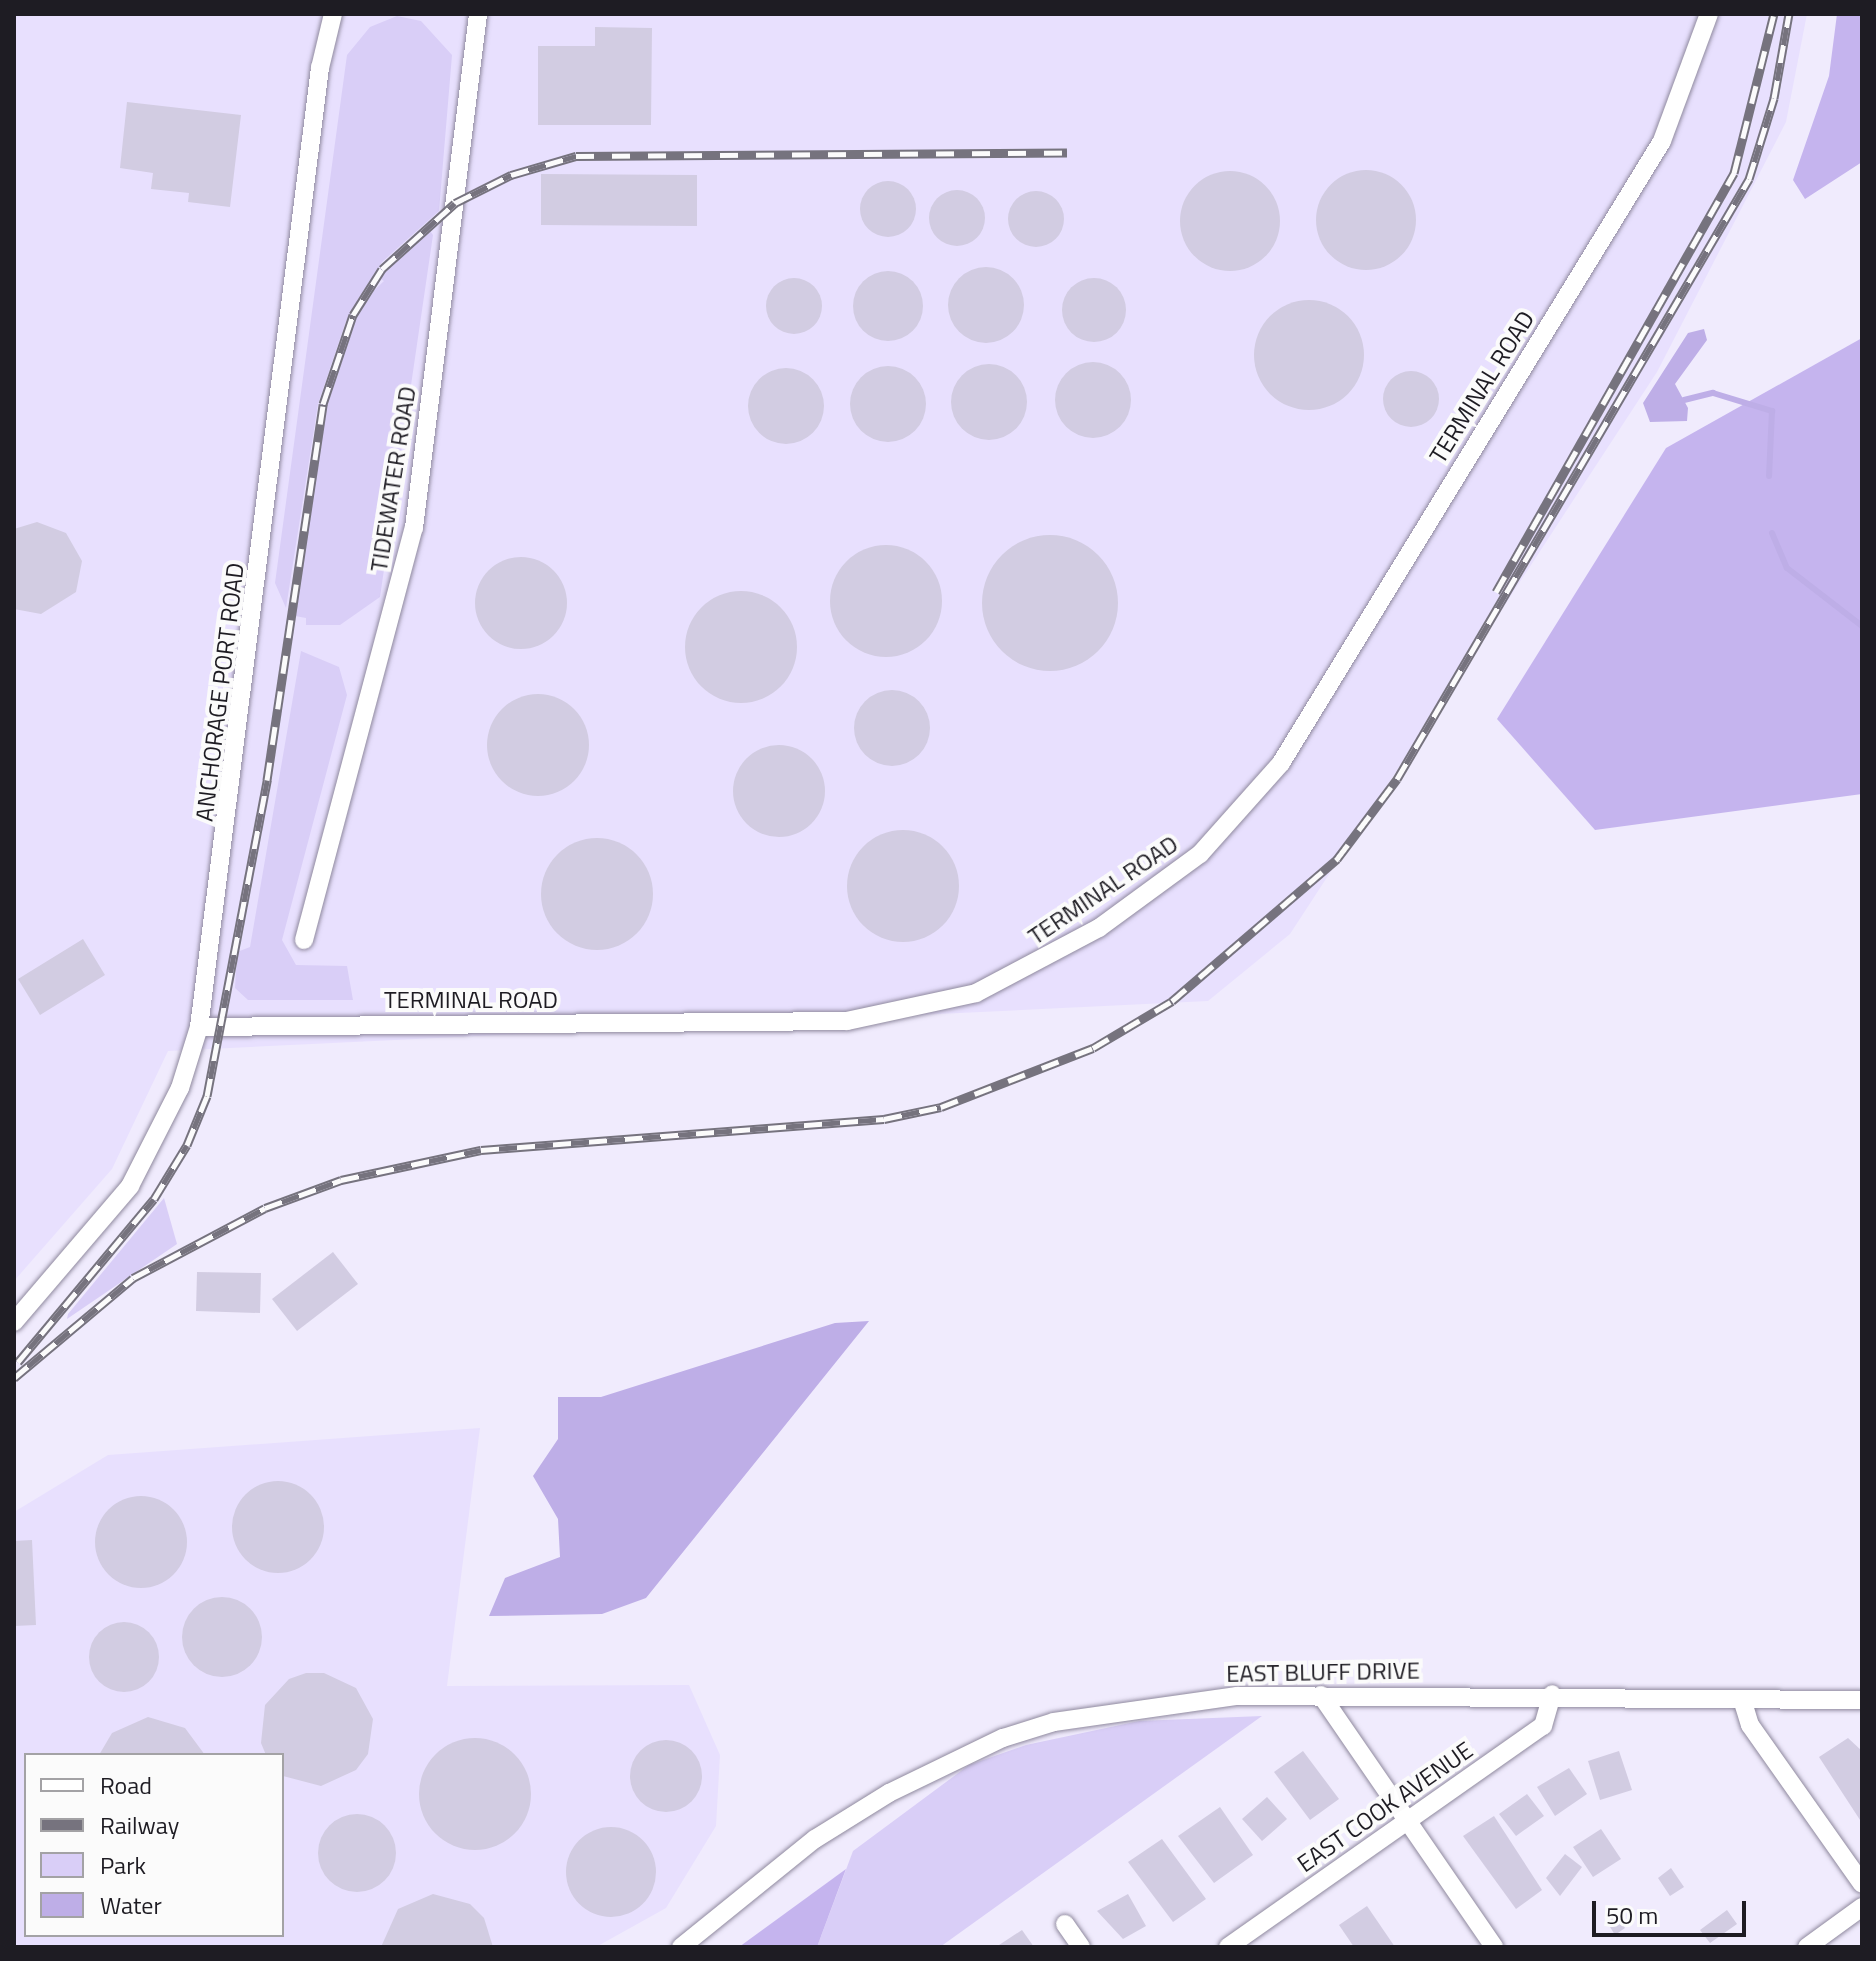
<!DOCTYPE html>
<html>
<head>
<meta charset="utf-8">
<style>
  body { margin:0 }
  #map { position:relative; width:1876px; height:1961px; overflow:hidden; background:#f0ebfd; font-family:"Titillium Web",sans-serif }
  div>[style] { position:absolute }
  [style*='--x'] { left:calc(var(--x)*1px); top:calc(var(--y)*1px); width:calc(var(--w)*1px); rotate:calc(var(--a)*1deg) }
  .built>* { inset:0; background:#e8e0fe }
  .green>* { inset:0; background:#d9cef7 }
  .forest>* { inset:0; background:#c5b4ee }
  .water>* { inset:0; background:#beaee7 }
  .stream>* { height:6px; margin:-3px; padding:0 3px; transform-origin:3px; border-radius:3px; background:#beaee7 }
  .building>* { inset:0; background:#d2cce2 }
  .round { border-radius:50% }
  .roads { filter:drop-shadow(0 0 2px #8f899e) drop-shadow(0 0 2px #8f899e) }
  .minor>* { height:18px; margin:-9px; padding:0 9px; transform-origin:9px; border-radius:9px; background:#fff }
  .rail>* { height:9px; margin-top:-4.5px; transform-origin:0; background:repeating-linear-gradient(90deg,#fbfbfb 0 18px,#76737e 0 36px); box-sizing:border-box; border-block:2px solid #76737e }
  span { translate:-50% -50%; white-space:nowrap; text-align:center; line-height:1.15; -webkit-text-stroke:8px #fbfbfb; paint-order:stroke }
  .street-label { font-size:24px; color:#1e1c23 }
  .frame { position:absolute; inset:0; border:16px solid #1e1c23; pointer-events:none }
  .legend { position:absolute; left:24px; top:1753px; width:260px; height:184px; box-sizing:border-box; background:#fbfbfb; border:2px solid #a3a2a5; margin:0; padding:10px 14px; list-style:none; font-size:24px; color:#1e1c23 }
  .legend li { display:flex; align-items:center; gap:16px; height:40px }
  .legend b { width:40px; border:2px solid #a3a2a5 }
  .scale { position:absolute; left:1592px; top:1901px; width:154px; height:36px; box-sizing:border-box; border:4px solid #1e1c23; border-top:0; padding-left:10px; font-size:24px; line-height:28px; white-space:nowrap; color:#1e1c23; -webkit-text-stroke:6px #fbfbfb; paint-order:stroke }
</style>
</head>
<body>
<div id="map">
  <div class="built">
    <i style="clip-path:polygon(14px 14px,1807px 14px,1786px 122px,1657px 372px,1290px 934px,1208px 1001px,168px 1051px,112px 1169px,14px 1281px)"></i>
    <i style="clip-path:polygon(evenodd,480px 1428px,447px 1686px,689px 1685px,720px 1755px,716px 1826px,666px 1908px,596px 1947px,14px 1947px,14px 1512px,108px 1455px,480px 1428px,26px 1755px,282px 1755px,282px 1935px,26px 1935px,26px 1755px)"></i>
  </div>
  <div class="green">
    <i style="clip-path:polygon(397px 16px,421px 21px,452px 55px,439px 211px,382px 262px,346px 321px,318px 404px,286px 608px,275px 583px,347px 55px,370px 27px)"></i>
    <i style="clip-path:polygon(428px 228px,433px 235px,380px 597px,340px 625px,306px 625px,306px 618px,295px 616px,327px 401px,347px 334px,364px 300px,384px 281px,379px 278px)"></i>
    <i style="clip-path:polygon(301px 651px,339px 667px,347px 695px,282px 940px,296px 965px,347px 966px,353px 1000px,248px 1000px,235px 988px,237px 952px,250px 947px)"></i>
    <i style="clip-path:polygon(164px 1198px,177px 1244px,67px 1319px,68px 1314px)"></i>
    <i style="clip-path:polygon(1262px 1716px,940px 1947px,817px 1947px,853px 1851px,969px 1765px,1026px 1745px,1139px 1721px)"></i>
  </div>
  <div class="forest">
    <i style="clip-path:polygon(1837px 14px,1862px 14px,1862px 162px,1805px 199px,1793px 180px,1829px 76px)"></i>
    <i style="clip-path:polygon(1862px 338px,1862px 794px,1595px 830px,1497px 719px,1666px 448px)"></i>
    <i style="clip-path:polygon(846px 1869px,817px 1947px,739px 1947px)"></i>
  </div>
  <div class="water">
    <i style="clip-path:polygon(1704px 329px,1707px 340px,1675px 384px,1688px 408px,1687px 421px,1650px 422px,1643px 403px,1688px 333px)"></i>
    <i style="clip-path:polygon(869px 1321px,646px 1598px,602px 1614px,489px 1616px,505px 1578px,560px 1557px,558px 1519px,533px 1476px,558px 1439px,558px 1397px,601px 1397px,835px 1323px)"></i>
  </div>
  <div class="stream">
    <i style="--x:1684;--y:400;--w:30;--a:-14"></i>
    <i style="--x:1713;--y:393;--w:62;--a:17"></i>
    <i style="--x:1772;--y:411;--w:65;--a:92.6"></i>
    <i style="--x:1772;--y:533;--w:38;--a:67"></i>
    <i style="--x:1787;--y:568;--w:95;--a:37.7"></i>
  </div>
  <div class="building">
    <i style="clip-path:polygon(595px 27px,652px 28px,651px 125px,538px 125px,538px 46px,595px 46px)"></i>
    <i style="clip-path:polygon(127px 102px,241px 115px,230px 207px,188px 202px,189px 193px,151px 189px,153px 173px,120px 168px)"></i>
    <i class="round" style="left:1316px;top:170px;width:100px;height:100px"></i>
    <i class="round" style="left:1180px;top:171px;width:100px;height:100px"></i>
    <i style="clip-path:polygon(541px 174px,697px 175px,697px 226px,541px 225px)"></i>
    <i class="round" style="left:860px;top:181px;width:56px;height:56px"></i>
    <i class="round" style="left:929px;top:190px;width:56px;height:56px"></i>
    <i class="round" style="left:1008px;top:191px;width:56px;height:56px"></i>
    <i class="round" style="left:948px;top:267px;width:76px;height:76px"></i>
    <i class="round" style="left:853px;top:271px;width:70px;height:70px"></i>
    <i class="round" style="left:766px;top:278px;width:56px;height:56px"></i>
    <i class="round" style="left:1062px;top:278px;width:64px;height:64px"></i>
    <i class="round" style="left:1254px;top:300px;width:110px;height:110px"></i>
    <i class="round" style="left:1055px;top:362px;width:76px;height:76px"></i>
    <i class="round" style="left:951px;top:364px;width:76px;height:76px"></i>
    <i class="round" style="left:850px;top:366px;width:76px;height:76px"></i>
    <i class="round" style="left:748px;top:368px;width:76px;height:76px"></i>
    <i class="round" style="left:1383px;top:371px;width:56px;height:56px"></i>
    <i style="clip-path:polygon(37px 522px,66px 533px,82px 561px,76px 592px,41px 614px,14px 609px,14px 529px)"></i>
    <i class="round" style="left:982px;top:535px;width:136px;height:136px"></i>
    <i class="round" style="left:830px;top:545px;width:112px;height:112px"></i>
    <i class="round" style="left:475px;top:557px;width:92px;height:92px"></i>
    <i class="round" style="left:685px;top:591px;width:112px;height:112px"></i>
    <i class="round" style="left:854px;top:690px;width:76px;height:76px"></i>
    <i class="round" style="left:487px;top:694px;width:102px;height:102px"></i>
    <i class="round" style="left:733px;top:745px;width:92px;height:92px"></i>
    <i class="round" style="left:847px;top:830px;width:112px;height:112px"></i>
    <i class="round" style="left:541px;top:838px;width:112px;height:112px"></i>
    <i style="clip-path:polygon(83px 939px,105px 975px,40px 1015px,18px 979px)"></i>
    <i style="clip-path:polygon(333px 1252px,358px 1284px,297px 1331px,272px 1299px)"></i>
    <i style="clip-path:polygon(197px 1272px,261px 1273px,260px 1313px,196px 1311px)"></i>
    <i class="round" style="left:232px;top:1481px;width:92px;height:92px"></i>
    <i class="round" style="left:95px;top:1496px;width:92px;height:92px"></i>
    <i style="clip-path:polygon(32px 1540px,36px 1625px,14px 1626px,14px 1541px)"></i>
    <i class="round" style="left:182px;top:1597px;width:80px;height:80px"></i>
    <i class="round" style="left:89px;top:1622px;width:70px;height:70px"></i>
    <i style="clip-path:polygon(306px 1673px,324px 1673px,356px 1688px,373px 1719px,368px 1754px,356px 1770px,321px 1786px,283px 1776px,282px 1755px,266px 1755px,261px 1743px,265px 1705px,289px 1679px)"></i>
    <i style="clip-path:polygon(148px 1717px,185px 1728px,205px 1755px,99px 1755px,112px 1733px)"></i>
    <i class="round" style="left:419px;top:1738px;width:112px;height:112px"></i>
    <i style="clip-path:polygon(1848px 1738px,1862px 1751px,1862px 1823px,1819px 1757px)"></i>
    <i class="round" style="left:630px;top:1740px;width:72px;height:72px"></i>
    <i style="clip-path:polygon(1303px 1751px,1339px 1799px,1310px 1820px,1274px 1772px)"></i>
    <i style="clip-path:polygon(1619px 1751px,1632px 1790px,1600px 1800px,1588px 1761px)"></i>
    <i style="clip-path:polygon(1569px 1768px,1587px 1794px,1555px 1816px,1537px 1787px)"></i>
    <i style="clip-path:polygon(1527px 1794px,1544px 1816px,1516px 1836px,1499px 1814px)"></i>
    <i style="clip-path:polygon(1267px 1797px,1287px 1819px,1262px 1841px,1242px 1819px)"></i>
    <i style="clip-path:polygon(1220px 1807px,1253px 1855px,1214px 1883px,1178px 1836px)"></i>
    <i class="round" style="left:318px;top:1814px;width:78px;height:78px"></i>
    <i style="clip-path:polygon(1494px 1816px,1542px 1890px,1516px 1909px,1463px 1836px)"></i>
    <i class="round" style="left:566px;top:1827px;width:90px;height:90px"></i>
    <i style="clip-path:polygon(1601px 1829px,1621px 1859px,1593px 1877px,1573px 1847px)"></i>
    <i style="clip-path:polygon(1162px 1839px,1206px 1899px,1173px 1922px,1128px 1862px)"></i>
    <i style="clip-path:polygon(1565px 1854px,1582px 1867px,1560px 1896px,1546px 1878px)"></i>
    <i style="clip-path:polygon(1671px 1868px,1684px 1887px,1670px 1896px,1658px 1878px)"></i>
    <i style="clip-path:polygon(433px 1894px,470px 1904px,484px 1918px,493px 1947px,381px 1947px,398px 1909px)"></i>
    <i style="clip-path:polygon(1128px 1894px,1146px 1926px,1123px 1939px,1097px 1911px)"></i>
    <i style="clip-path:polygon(1367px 1906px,1395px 1947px,1354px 1947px,1339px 1925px)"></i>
    <i style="clip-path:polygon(1727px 1910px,1737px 1924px,1710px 1943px,1700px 1930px)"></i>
    <i style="clip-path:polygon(1614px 1912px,1625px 1928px,1615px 1935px,1605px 1919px)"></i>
    <i style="clip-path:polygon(1022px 1930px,1034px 1947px,996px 1947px)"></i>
  </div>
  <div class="roads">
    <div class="minor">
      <i style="--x:304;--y:940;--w:426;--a:-75.1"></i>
      <i style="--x:414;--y:528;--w:518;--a:-82.9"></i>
      <i style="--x:199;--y:1027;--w:648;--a:-0.53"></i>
      <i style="--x:847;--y:1021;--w:132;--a:-12.2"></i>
      <i style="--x:976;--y:993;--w:139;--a:-27.9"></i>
      <i style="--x:1099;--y:928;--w:125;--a:-36.2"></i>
      <i style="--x:1200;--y:854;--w:122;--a:-48.3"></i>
      <i style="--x:1281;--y:763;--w:729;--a:-58.51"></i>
      <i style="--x:1662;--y:141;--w:135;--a:-69.7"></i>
      <i style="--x:14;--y:1322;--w:179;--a:-49.5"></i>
      <i style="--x:130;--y:1186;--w:110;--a:-63"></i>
      <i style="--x:180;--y:1088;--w:64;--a:-72.7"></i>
      <i style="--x:199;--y:1027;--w:967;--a:-82.81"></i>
      <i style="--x:320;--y:68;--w:56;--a:-76.5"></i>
      <i style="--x:1321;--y:1695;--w:306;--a:55.5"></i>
      <i style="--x:1742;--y:1699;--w:27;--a:73"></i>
      <i style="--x:1750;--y:1725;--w:194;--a:54.8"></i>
      <i style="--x:1065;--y:1924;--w:28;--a:55"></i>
      <i style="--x:681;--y:1947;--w:172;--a:-38.9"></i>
      <i style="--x:815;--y:1839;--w:87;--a:-31.9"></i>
      <i style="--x:889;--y:1793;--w:127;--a:-25.8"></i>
      <i style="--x:1003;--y:1738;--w:53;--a:-17.4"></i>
      <i style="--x:1054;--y:1722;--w:185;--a:-8.1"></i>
      <i style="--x:1237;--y:1696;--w:625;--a:0.37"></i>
      <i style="--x:1228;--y:1947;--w:385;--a:-35.1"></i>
      <i style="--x:1543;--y:1726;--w:33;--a:-74"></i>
      <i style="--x:1807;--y:1947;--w:68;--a:-36"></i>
    </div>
  </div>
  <div class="rail">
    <i style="--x:1496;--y:592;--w:482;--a:-60.4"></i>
    <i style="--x:1734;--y:173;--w:164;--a:-75.9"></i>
    <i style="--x:18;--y:1362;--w:212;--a:-50.2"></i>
    <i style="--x:154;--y:1199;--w:63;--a:-58.6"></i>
    <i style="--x:187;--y:1145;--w:53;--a:-67.8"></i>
    <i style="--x:207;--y:1096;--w:322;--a:-79.2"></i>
    <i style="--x:267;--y:780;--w:380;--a:-81.5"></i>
    <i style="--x:323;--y:404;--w:94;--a:-71.4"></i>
    <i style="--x:353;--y:315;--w:54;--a:-57.8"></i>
    <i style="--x:382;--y:269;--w:98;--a:-42.1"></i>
    <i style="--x:455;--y:203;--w:63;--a:-26.6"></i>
    <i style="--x:511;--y:175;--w:68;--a:-16.3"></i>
    <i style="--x:576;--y:156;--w:491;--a:-0.4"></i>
    <i style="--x:14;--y:1378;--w:155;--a:-40"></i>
    <i style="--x:133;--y:1278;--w:149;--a:-27.9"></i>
    <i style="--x:265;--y:1208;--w:81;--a:-20.2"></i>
    <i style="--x:341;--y:1180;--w:143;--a:-12.1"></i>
    <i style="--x:481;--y:1150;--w:404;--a:-4.4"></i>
    <i style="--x:884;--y:1119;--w:58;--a:-11.9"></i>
    <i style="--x:941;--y:1107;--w:163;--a:-21.2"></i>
    <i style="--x:1093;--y:1048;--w:92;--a:-30.7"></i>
    <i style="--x:1172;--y:1001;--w:218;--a:-40.7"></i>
    <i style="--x:1337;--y:859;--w:100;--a:-53.1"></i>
    <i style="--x:1397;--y:779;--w:696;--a:-59.6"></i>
    <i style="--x:1749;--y:179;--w:85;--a:-72.8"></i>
    <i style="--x:1774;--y:98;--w:85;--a:-79.9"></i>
  </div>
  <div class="street-label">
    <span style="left:1482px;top:387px;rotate:-58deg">TERMINAL ROAD</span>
    <span style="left:393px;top:479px;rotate:-81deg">TIDEWATER ROAD</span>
    <span style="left:220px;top:692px;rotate:-83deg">ANCHORAGE PORT ROAD</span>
    <span style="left:1103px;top:890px;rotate:-34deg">TERMINAL ROAD</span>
    <span style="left:471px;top:1000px">TERMINAL ROAD</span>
    <span style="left:1323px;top:1672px;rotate:-1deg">EAST BLUFF DRIVE</span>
    <span style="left:1385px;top:1807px;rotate:-35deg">EAST COOK AVENUE</span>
  </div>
  <div class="frame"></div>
  <ul class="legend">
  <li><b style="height:10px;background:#fff"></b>Road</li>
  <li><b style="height:10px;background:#76737e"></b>Railway</li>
  <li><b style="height:22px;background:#d9cef7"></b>Park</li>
  <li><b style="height:22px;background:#beaee7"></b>Water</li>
  </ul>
  <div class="scale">50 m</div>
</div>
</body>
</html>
